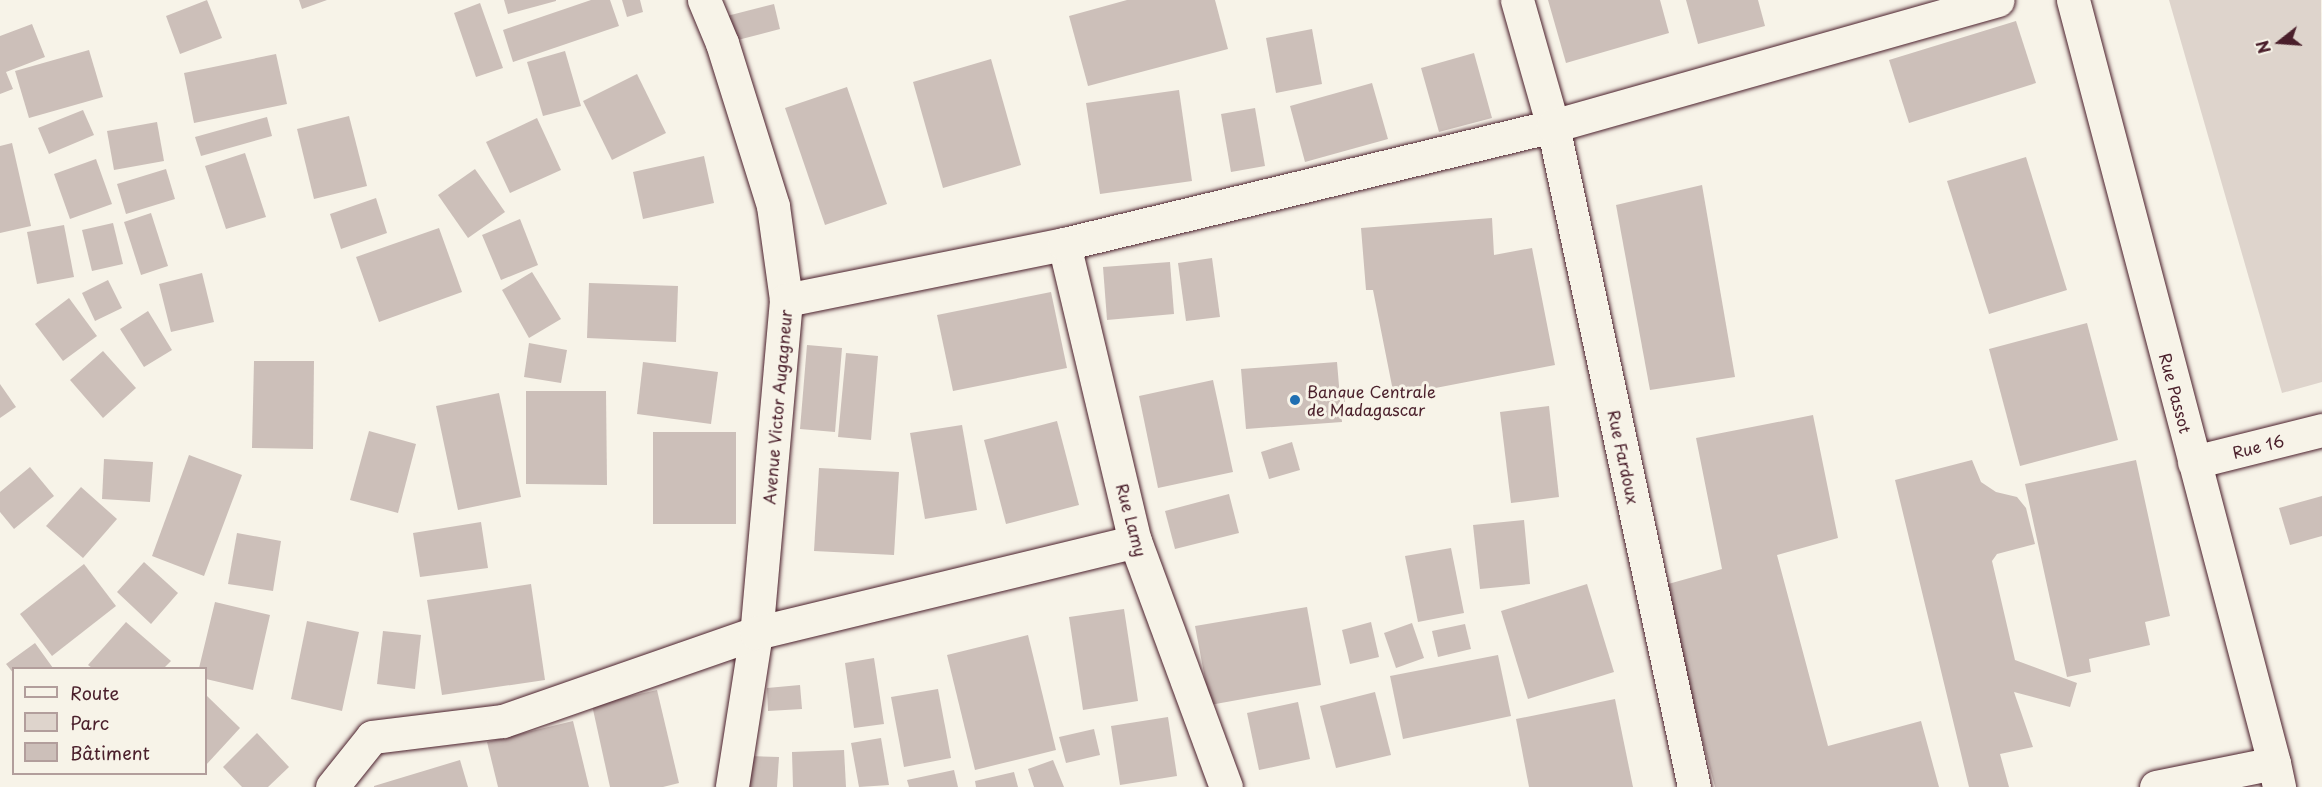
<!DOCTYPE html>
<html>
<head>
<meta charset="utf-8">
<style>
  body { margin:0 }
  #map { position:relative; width:2322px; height:787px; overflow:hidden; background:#f7f3e8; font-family:"Playpen Sans",sans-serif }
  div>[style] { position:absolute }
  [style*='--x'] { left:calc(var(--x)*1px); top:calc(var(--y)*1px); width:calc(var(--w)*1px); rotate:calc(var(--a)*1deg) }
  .green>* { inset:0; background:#ded4cc }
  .building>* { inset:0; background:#ccbfb9 }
  .roads { filter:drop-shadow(0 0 2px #4a1f2b) drop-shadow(0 0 2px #4a1f2b) }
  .street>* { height:33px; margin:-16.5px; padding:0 16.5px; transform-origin:16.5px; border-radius:16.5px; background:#f7f3e8 }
  .secondary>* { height:33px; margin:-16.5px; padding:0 16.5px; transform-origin:16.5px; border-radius:16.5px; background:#f7f3e8 }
  .dots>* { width:16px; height:16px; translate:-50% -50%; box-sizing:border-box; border:3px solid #f7f3e8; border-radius:50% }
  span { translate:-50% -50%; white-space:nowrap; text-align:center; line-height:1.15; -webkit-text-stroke:6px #f7f3e8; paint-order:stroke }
  .poi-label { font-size:16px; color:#4a1f2b }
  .left { translate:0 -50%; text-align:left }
  .street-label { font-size:16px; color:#4a1f2b }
  .legend { position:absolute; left:12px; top:667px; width:195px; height:108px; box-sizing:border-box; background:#f7f3e8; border:2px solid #b29e9c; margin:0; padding:8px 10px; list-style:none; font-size:18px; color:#4a1f2b }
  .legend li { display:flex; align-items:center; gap:12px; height:30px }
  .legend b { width:30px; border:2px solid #b29e9c }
  .north { position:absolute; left:2250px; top:12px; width:60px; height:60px; -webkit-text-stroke:4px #f7f3e8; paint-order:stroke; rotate:253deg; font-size:16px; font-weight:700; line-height:24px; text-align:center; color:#4a1f2b }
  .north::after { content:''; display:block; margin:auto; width:21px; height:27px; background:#4a1f2b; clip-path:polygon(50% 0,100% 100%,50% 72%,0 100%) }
</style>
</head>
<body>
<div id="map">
  <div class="green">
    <i style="clip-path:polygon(2169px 0,2321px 0,2322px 382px,2282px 393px)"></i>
  </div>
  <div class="building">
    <i style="clip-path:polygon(207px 0,222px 38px,180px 54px,166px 16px)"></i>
    <i style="clip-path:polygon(299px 0,327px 0,302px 9px)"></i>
    <i style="clip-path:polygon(504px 0,556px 0,556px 1px,508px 14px)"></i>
    <i style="clip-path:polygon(591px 0,610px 0,619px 26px,513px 62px,503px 30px)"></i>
    <i style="clip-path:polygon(622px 0,640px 0,643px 12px,627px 17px)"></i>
    <i style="clip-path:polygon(1127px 0,1215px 0,1228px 49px,1088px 86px,1069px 16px)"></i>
    <i style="clip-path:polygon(1548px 0,1660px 0,1669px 33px,1566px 63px)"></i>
    <i style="clip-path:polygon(1686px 0,1758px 0,1765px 26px,1698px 44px)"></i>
    <i style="clip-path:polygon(480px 3px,503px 68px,476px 77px,454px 13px)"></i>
    <i style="clip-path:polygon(774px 4px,780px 29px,730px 42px,723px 17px)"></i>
    <i style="clip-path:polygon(2016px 21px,2036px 83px,1909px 123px,1889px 60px)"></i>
    <i style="clip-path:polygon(32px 24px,45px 57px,6px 72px,13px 89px,0 94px,0 36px)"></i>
    <i style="clip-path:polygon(1312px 29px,1322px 84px,1276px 93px,1266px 38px)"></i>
    <i style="clip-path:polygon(89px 50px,103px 97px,29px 118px,15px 71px)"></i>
    <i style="clip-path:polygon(565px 51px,581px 106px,543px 116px,527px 62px)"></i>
    <i style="clip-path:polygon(1474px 53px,1492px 118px,1439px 132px,1421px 68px)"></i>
    <i style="clip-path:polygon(276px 54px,287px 104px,194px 123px,184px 73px)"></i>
    <i style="clip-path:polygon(991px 59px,1021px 165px,943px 188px,913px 82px)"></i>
    <i style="clip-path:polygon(637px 74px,666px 133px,612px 160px,583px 101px)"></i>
    <i style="clip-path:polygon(1372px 83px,1388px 139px,1305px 162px,1290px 106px)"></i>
    <i style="clip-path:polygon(847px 87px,887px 204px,825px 225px,785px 108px)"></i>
    <i style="clip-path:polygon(1179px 90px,1192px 181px,1100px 194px,1086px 103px)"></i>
    <i style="clip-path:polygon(1255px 108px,1265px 166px,1231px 172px,1221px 114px)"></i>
    <i style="clip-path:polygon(83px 110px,94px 135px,49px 154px,38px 128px)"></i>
    <i style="clip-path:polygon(349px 116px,367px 186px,314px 199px,297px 129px)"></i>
    <i style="clip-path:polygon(267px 117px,272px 136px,201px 156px,195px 137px)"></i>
    <i style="clip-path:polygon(537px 118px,561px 170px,510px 193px,486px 142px)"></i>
    <i style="clip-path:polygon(157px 122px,164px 161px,114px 170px,107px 131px)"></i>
    <i style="clip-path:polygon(12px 143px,31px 226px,0 233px,0 146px)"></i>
    <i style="clip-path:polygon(245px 153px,266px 217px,226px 229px,205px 166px)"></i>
    <i style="clip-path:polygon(704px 156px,714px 203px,643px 219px,633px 172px)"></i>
    <i style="clip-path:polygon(2026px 157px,2067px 290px,1989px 314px,1947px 181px)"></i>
    <i style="clip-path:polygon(96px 159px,112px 204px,70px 219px,54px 174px)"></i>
    <i style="clip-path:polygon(166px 169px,175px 199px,126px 214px,117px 184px)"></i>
    <i style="clip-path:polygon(475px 169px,505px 212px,468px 238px,438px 195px)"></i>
    <i style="clip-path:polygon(1702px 185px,1735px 377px,1650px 390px,1616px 205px)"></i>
    <i style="clip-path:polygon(376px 198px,387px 233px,341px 249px,330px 214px)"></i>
    <i style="clip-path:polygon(151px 213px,168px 266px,141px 275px,124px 222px)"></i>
    <i style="clip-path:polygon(1492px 218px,1494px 255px,1532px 248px,1555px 365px,1394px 396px,1373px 290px,1366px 290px,1361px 228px)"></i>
    <i style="clip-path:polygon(520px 219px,538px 265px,501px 280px,482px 235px)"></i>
    <i style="clip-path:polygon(113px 223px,123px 264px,92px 271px,82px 230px)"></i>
    <i style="clip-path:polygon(64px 225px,74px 277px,37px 284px,27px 232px)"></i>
    <i style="clip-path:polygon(439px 228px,462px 292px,379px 322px,356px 257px)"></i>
    <i style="clip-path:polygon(1212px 258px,1220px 317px,1186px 321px,1178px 263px)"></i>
    <i style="clip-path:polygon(1170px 262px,1174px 314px,1107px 320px,1103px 267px)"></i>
    <i style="clip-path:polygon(532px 272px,561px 319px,529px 338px,502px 290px)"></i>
    <i style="clip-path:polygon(202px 273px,214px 322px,171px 332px,159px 284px)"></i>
    <i style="clip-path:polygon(108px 280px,122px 308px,95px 321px,82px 293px)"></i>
    <i style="clip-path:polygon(589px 283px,678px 286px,676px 342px,587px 338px)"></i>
    <i style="clip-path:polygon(1051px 292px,1067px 368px,953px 391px,937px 315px)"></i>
    <i style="clip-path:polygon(69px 298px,97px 336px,63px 361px,35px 324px)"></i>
    <i style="clip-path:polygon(148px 311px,172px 350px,144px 367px,120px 329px)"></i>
    <i style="clip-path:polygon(2087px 323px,2118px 440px,2020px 466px,1989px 349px)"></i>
    <i style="clip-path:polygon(529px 343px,567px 350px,561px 383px,524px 377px)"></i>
    <i style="clip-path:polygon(807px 345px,842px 348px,835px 432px,800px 429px)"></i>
    <i style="clip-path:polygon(103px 351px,136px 388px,103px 418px,70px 380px)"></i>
    <i style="clip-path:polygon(846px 353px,878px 356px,871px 440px,838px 437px)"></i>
    <i style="clip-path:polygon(254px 361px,314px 361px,313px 449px,252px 448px)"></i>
    <i style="clip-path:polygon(643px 362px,718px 372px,711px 424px,637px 414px)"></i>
    <i style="clip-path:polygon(1337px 362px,1342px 422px,1246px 429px,1241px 369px)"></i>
    <i style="clip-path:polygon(1213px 380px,1233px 472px,1158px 488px,1139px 396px)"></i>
    <i style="clip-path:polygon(0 384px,16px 407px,0 418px)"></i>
    <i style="clip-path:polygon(526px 391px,606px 391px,607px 485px,526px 484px)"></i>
    <i style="clip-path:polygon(499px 393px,521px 497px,458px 510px,436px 406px)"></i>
    <i style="clip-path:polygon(1549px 406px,1559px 497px,1511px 503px,1500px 412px)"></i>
    <i style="clip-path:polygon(1813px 415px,1838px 538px,1777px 555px,1828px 746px,1921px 721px,1939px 787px,1715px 787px,1661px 586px,1722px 569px,1696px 438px)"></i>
    <i style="clip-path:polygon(1057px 421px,1079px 505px,1006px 524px,984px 440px)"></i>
    <i style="clip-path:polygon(962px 425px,977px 510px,925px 519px,910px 433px)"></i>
    <i style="clip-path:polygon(369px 431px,416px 444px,398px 513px,350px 500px)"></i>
    <i style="clip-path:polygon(653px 432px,736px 432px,736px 524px,653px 524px)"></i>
    <i style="clip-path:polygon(1292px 442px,1300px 470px,1269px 479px,1261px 452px)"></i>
    <i style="clip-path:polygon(189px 455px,242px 475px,204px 576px,152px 556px)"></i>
    <i style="clip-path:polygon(104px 459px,153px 462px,150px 502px,102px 499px)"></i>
    <i style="clip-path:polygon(1972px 460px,1981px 482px,1996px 492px,2017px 497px,2026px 508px,2035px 544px,1997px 554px,1992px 561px,2015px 660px,2077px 683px,2070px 707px,2014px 692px,2033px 747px,2000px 754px,2009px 787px,1969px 787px,1895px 480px)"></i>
    <i style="clip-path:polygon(2136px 460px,2170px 616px,2145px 622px,2150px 645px,2089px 659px,2091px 672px,2067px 677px,2025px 484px)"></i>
    <i style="clip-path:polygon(30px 467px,54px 496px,14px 529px,0 512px,0 492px)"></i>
    <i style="clip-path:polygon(819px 468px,899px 472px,894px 555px,814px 551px)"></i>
    <i style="clip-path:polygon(81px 487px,117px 519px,83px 558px,46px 526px)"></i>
    <i style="clip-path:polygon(1229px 494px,1239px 533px,1175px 549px,1165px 511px)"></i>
    <i style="clip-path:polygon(2322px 496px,2322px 536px,2290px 545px,2279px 508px)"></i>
    <i style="clip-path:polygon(1524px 520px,1530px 584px,1480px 589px,1473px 525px)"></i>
    <i style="clip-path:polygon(481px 522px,488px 568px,420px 577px,413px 533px)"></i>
    <i style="clip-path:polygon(237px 533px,281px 541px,273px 591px,228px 584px)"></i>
    <i style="clip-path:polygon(1451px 548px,1464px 613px,1418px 622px,1405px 556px)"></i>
    <i style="clip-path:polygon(144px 562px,178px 593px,151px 624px,117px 592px)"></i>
    <i style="clip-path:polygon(84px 564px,116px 606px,52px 656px,20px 614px)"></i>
    <i style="clip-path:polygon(531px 584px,545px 680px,442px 695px,427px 600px)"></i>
    <i style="clip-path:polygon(1587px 584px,1614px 672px,1528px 699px,1501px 611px)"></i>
    <i style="clip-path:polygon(215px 602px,270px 615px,253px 690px,206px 679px,206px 668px,199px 668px)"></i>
    <i style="clip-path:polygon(1307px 607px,1321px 685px,1210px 705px,1195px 626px)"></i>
    <i style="clip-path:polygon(1124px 609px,1138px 701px,1083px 710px,1069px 617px)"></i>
    <i style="clip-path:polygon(307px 621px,359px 632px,342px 711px,291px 699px)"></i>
    <i style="clip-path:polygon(126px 622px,171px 661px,164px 668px,92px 668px,88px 665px)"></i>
    <i style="clip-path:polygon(1371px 622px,1379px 657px,1350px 664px,1342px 630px)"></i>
    <i style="clip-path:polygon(1412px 623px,1424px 658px,1396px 668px,1384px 633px)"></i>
    <i style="clip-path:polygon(1465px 624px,1471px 649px,1438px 657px,1432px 631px)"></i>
    <i style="clip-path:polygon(383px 631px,421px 635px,415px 689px,377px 684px)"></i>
    <i style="clip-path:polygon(1028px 635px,1056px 750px,975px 770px,947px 655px)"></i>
    <i style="clip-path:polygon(35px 643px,53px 668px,14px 668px,14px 674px,6px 664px)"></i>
    <i style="clip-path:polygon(1498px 655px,1511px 716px,1403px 739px,1390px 676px)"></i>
    <i style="clip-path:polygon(874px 658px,884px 724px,854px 728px,845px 663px)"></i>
    <i style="clip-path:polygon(800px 685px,802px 709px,768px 711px,767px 688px)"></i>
    <i style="clip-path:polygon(938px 689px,951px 758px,904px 767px,891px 697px)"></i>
    <i style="clip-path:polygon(657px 690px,679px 783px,663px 787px,610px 787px,592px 705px)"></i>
    <i style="clip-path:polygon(1375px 692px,1391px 755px,1336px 768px,1320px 706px)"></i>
    <i style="clip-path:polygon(206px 695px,240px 728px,206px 765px)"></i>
    <i style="clip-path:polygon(1615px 699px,1633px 787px,1529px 787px,1516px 719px)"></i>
    <i style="clip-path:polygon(1298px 702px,1310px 759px,1259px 770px,1247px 713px)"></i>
    <i style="clip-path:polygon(1168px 717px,1177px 776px,1120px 785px,1111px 726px)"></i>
    <i style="clip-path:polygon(573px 721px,589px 787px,498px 787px,487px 742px)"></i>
    <i style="clip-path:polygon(1094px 729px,1100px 755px,1066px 763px,1059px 737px)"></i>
    <i style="clip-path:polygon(257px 733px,289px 767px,268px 787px,242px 787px,223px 767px)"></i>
    <i style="clip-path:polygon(881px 738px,889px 785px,859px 787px,851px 743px)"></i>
    <i style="clip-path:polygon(844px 750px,846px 787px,793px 787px,792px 752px)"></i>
    <i style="clip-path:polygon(747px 756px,779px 757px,777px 787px,746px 787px)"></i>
    <i style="clip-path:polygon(460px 760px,468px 787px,374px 787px,374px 786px)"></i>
    <i style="clip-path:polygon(1053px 760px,1064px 787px,1034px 787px,1028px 769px)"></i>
    <i style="clip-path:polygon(954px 770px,958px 787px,909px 787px,907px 780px)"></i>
    <i style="clip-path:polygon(1014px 772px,1018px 787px,976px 787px,975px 781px)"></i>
  </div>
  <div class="roads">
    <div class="street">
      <i style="--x:704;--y:0;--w:47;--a:67.3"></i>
      <i style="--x:722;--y:43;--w:171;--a:72.6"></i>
      <i style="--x:773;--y:206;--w:95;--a:82.1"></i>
      <i style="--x:786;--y:300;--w:334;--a:95.1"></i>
      <i style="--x:756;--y:633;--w:156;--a:98.9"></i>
      <i style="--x:1517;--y:0;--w:131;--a:74.1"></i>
      <i style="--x:1553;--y:126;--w:676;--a:77.96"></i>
      <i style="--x:1064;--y:244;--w:305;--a:76.6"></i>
      <i style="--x:1135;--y:541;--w:262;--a:69.7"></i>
      <i style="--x:786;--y:300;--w:284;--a:-11.4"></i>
      <i style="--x:1064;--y:244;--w:503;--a:-13.57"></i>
      <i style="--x:1553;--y:126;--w:462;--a:-15.8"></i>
      <i style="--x:2194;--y:462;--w:132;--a:-14"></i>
      <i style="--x:332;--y:787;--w:64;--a:-51.3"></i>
      <i style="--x:372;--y:737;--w:132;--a:-7"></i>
      <i style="--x:503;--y:721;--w:268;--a:-19.2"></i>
      <i style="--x:756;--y:633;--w:390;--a:-13.6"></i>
      <i style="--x:2156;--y:787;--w:120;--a:-11.5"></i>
    </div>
    <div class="secondary">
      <i style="--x:2073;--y:0;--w:789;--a:75.24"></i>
      <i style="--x:2274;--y:763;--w:25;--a:78"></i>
    </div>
  </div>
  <div class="dots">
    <i style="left:1295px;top:400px;background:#1f6fb2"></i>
  </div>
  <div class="poi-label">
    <span class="left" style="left:1307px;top:400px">Banque Centrale<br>de Madagascar</span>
  </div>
  <div class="street-label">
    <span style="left:2176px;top:393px;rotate:75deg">Rue Passot</span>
    <span style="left:777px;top:407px;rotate:-85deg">Avenue Victor Augagneur</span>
    <span style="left:2258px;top:446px;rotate:-14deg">Rue 16</span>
    <span style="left:1624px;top:457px;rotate:78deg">Rue Fardoux</span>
    <span style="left:1132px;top:520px;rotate:75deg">Rue Lamy</span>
  </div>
  <ul class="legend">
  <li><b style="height:8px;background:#f7f3e8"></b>Route</li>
  <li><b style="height:16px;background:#ded4cc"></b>Parc</li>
  <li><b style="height:16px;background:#ccbfb9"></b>Bâtiment</li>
  </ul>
  <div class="north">N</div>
</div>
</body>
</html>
